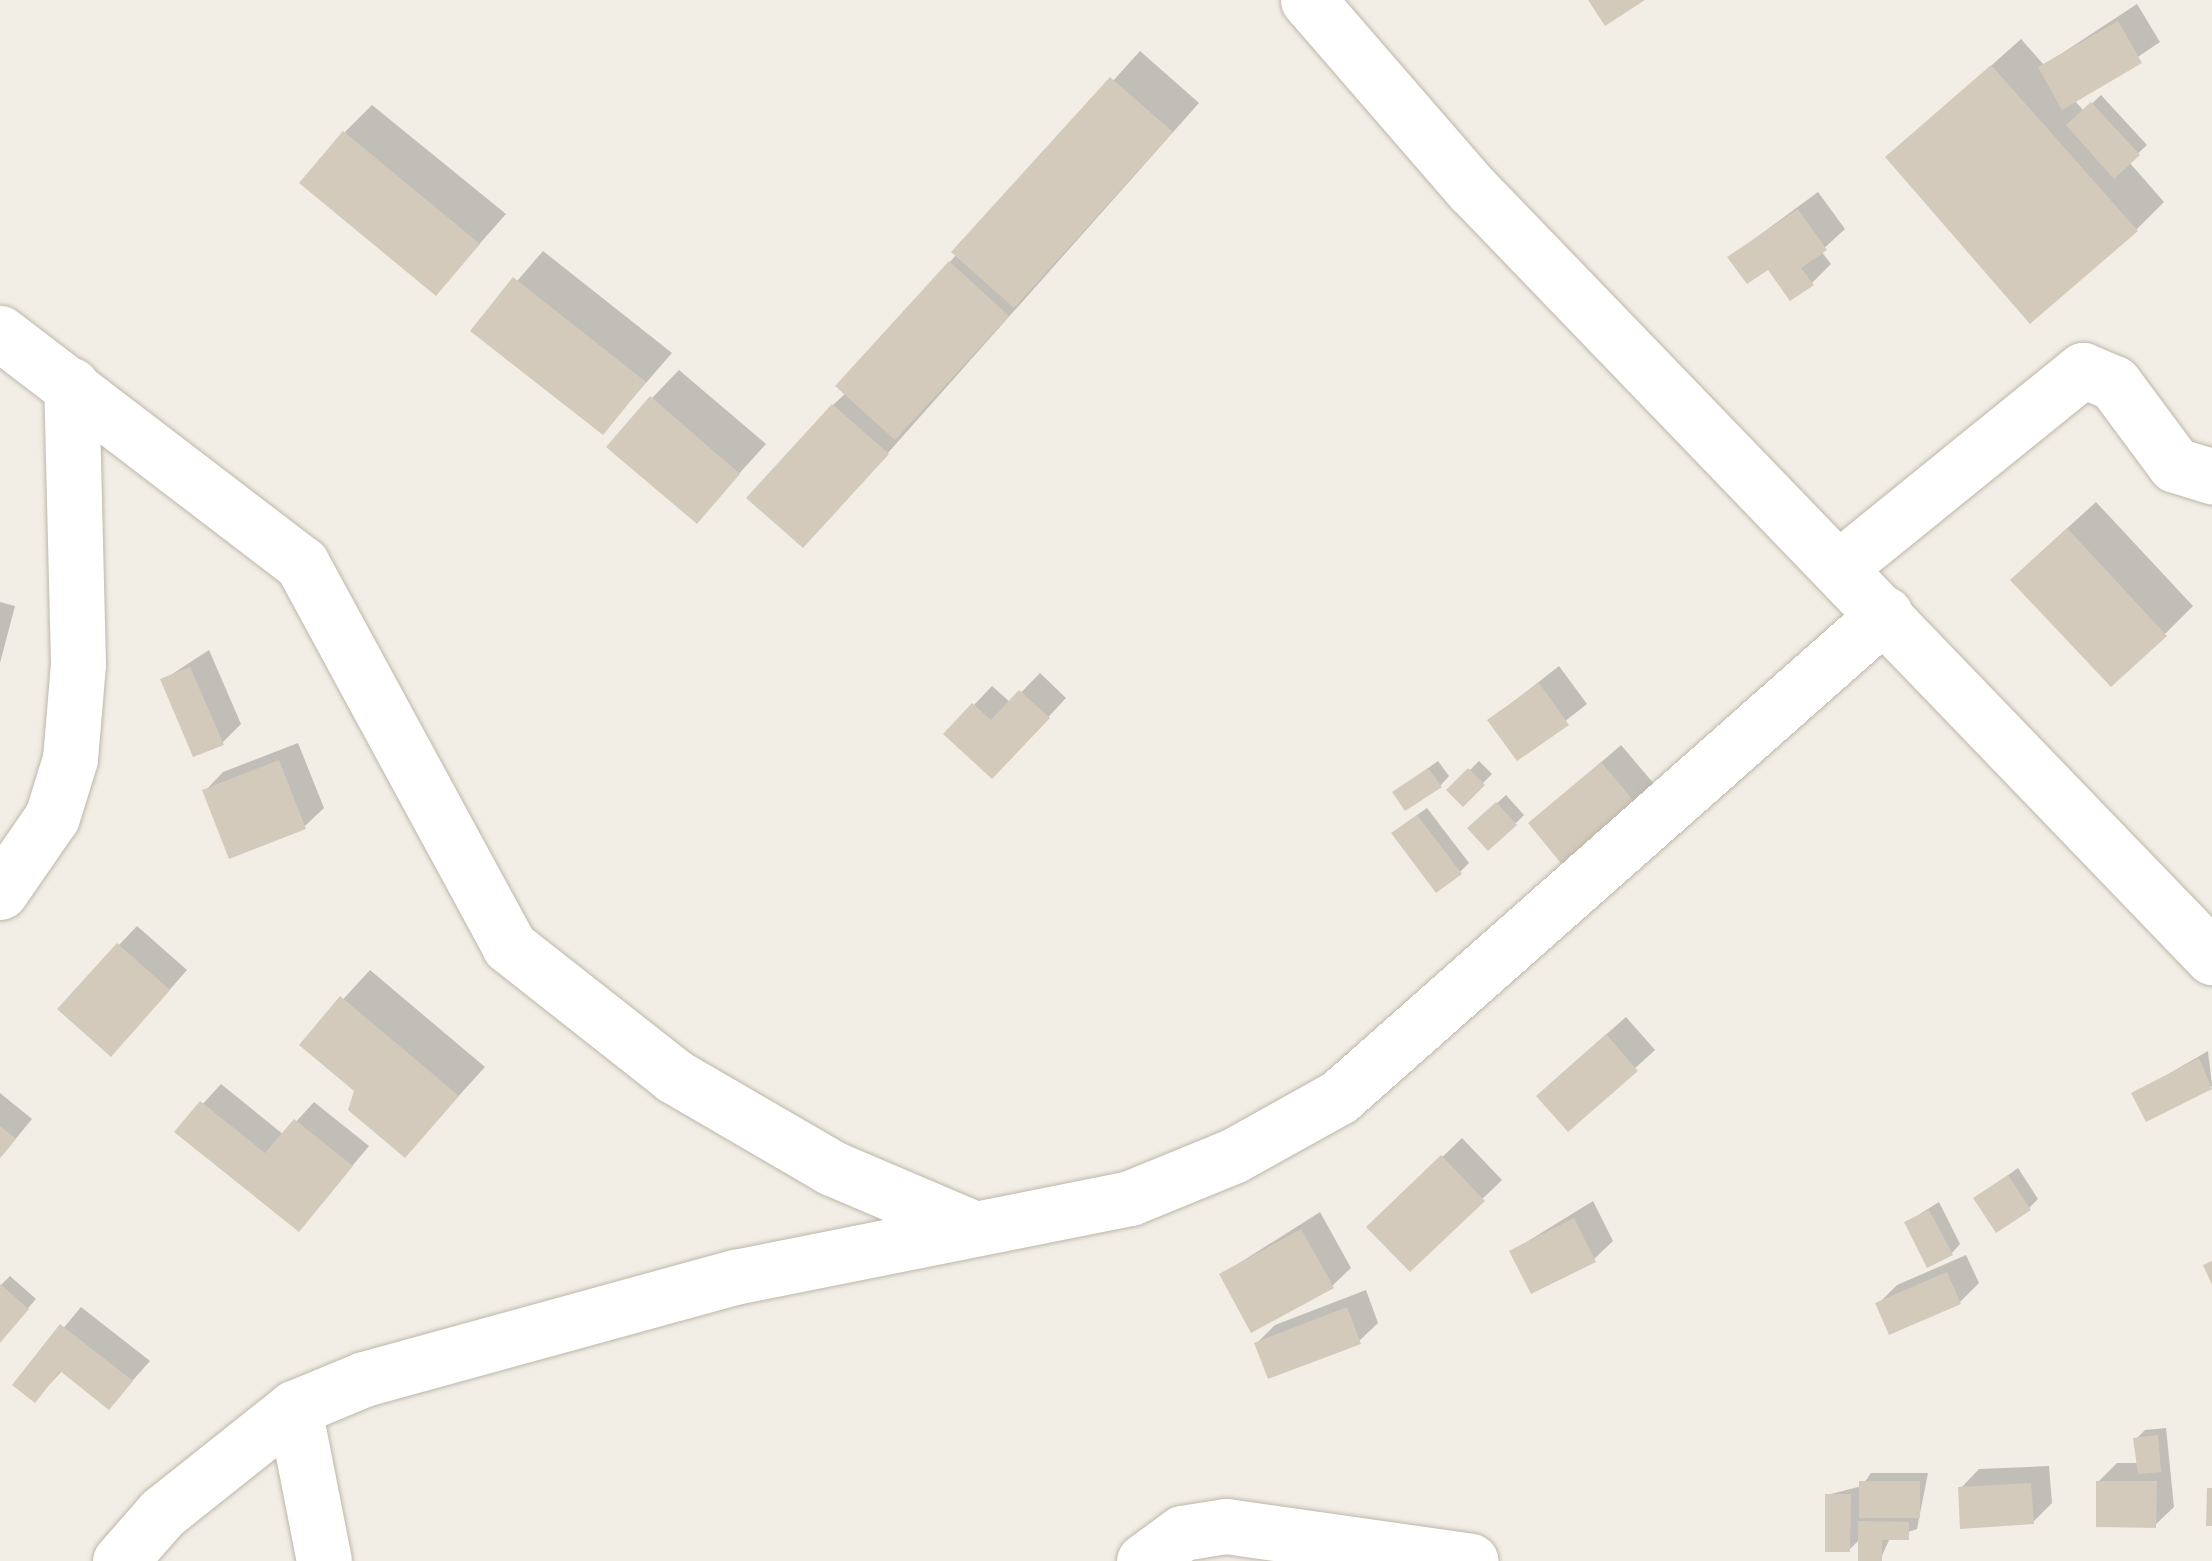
<!DOCTYPE html>
<html>
<head>
<meta charset="utf-8">
<style>
  body { margin:0 }
  #map { position:relative; width:2212px; height:1561px; overflow:hidden; background:#f2eee6; font-family:Poppins,sans-serif }
  div>[style] { position:absolute }
  [style*='--x'] { left:calc(var(--x)*1px); top:calc(var(--y)*1px); width:calc(var(--w)*1px); rotate:calc(var(--a)*1deg) }
  .shadow>* { inset:0; background:#0003 }
  .building>* { inset:0; background:#d4cabb }
  .roads { filter:drop-shadow(0 0 2px #beb6a8) drop-shadow(0 0 2px #beb6a8) }
  .minor>* { height:55px; margin:-27.5px; padding:0 27.5px; transform-origin:27.5px; border-radius:27.5px; background:#fff }
  span { translate:-50% -50%; white-space:nowrap; text-align:center; line-height:1.15; -webkit-text-stroke:9px #fff; paint-order:stroke }
</style>
</head>
<body>
<div id="map">
  <div class="shadow">
    <i style="clip-path:polygon(2137px 4px,2160px 42px,2074px 100px,2084px 111px,2101px 95px,2147px 145px,2129px 162px,2164px 202px,2136px 230px,1888px 158px,2021px 39px,2044px 65px)"></i>
    <i style="clip-path:polygon(1140px 51px,1199px 103px,831px 517px,833px 405px,846px 393px,838px 386px)"></i>
    <i style="clip-path:polygon(372px 105px,506px 214px,436px 293px,345px 132px)"></i>
    <i style="clip-path:polygon(1818px 192px,1845px 229px,1821px 251px,1831px 264px,1812px 283px,1730px 257px)"></i>
    <i style="clip-path:polygon(543px 251px,672px 353px,603px 432px,474px 331px)"></i>
    <i style="clip-path:polygon(679px 370px,766px 444px,697px 520px,652px 398px)"></i>
    <i style="clip-path:polygon(2096px 502px,2193px 606px,2165px 634px,2041px 552px)"></i>
    <i style="clip-path:polygon(0 602px,15px 606px,0 663px)"></i>
    <i style="clip-path:polygon(209px 650px,241px 724px,222px 743px,163px 680px)"></i>
    <i style="clip-path:polygon(1559px 666px,1587px 704px,1518px 758px,1490px 720px)"></i>
    <i style="clip-path:polygon(1040px 673px,1066px 698px,1011px 757px,974px 705px,992px 686px,1011px 703px)"></i>
    <i style="clip-path:polygon(298px 743px,324px 808px,305px 826px,205px 791px,223px 772px)"></i>
    <i style="clip-path:polygon(1621px 745px,1655px 785px,1636px 804px,1531px 823px)"></i>
    <i style="clip-path:polygon(1438px 761px,1449px 776px,1441px 785px,1395px 792px)"></i>
    <i style="clip-path:polygon(1479px 761px,1492px 774px,1463px 803px,1450px 790px)"></i>
    <i style="clip-path:polygon(1506px 795px,1524px 815px,1516px 823px,1479px 819px)"></i>
    <i style="clip-path:polygon(1427px 808px,1469px 863px,1460px 872px,1403px 825px)"></i>
    <i style="clip-path:polygon(137px 926px,187px 970px,130px 1035px,119px 945px)"></i>
    <i style="clip-path:polygon(370px 970px,485px 1067px,405px 1155px,357px 1090px,302px 1044px)"></i>
    <i style="clip-path:polygon(1626px 1017px,1655px 1050px,1568px 1129px,1558px 1077px)"></i>
    <i style="clip-path:polygon(2208px 1051px,2212px 1086px,2147px 1118px,2134px 1094px)"></i>
    <i style="clip-path:polygon(221px 1084px,284px 1135px,314px 1102px,369px 1146px,299px 1229px,177px 1132px)"></i>
    <i style="clip-path:polygon(0 1093px,32px 1119px,0 1158px)"></i>
    <i style="clip-path:polygon(1462px 1138px,1502px 1180px,1410px 1269px,1370px 1227px)"></i>
    <i style="clip-path:polygon(2018px 1168px,2038px 1199px,2029px 1208px,1976px 1198px)"></i>
    <i style="clip-path:polygon(1593px 1201px,1613px 1241px,1594px 1259px,1512px 1251px)"></i>
    <i style="clip-path:polygon(1939px 1202px,1960px 1244px,1952px 1253px,1907px 1222px)"></i>
    <i style="clip-path:polygon(1320px 1212px,1351px 1268px,1332px 1286px,1222px 1274px)"></i>
    <i style="clip-path:polygon(1966px 1255px,1979px 1283px,1960px 1302px,1878px 1304px,1897px 1285px)"></i>
    <i style="clip-path:polygon(10px 1276px,36px 1299px,0 1340px,0 1286px)"></i>
    <i style="clip-path:polygon(1366px 1290px,1378px 1323px,1359px 1341px,1257px 1343px,1275px 1325px)"></i>
    <i style="clip-path:polygon(81px 1307px,150px 1361px,109px 1407px,63px 1370px,35px 1400px,16px 1385px)"></i>
    <i style="clip-path:polygon(2166px 1428px,2174px 1507px,2155px 1525px,2098px 1482px,2117px 1463px,2139px 1463px,2136px 1439px,2145px 1430px)"></i>
    <i style="clip-path:polygon(2049px 1466px,2052px 1503px,2033px 1522px,1961px 1488px,1979px 1469px)"></i>
    <i style="clip-path:polygon(1871px 1473px,1928px 1473px,1917px 1529px,1890px 1538px,1881px 1558px,1860px 1539px,1849px 1550px,1827px 1495px,1862px 1486px)"></i>
  </div>
  <div class="building">
    <i style="clip-path:polygon(1588px 0,1645px 0,1605px 26px)"></i>
    <i style="clip-path:polygon(2118px 21px,2142px 63px,2062px 110px,2038px 67px)"></i>
    <i style="clip-path:polygon(1991px 65px,2138px 231px,2030px 324px,1885px 157px)"></i>
    <i style="clip-path:polygon(1110px 77px,1173px 132px,1014px 308px,951px 252px)"></i>
    <i style="clip-path:polygon(2091px 102px,2140px 155px,2114px 179px,2066px 125px)"></i>
    <i style="clip-path:polygon(343px 131px,480px 244px,436px 296px,299px 183px)"></i>
    <i style="clip-path:polygon(1798px 209px,1827px 250px,1801px 268px,1814px 285px,1790px 301px,1768px 270px,1747px 284px,1727px 257px)"></i>
    <i style="clip-path:polygon(949px 261px,1009px 316px,895px 440px,835px 386px)"></i>
    <i style="clip-path:polygon(513px 277px,646px 382px,603px 435px,470px 331px)"></i>
    <i style="clip-path:polygon(650px 396px,740px 474px,697px 524px,606px 447px)"></i>
    <i style="clip-path:polygon(832px 404px,889px 454px,803px 548px,746px 498px)"></i>
    <i style="clip-path:polygon(2067px 528px,2167px 636px,2111px 687px,2010px 580px)"></i>
    <i style="clip-path:polygon(190px 667px,224px 745px,193px 757px,160px 679px)"></i>
    <i style="clip-path:polygon(1539px 683px,1569px 725px,1517px 761px,1487px 720px)"></i>
    <i style="clip-path:polygon(1019px 690px,1050px 718px,992px 779px,943px 734px,972px 703px,991px 720px)"></i>
    <i style="clip-path:polygon(279px 760px,306px 829px,229px 859px,202px 790px)"></i>
    <i style="clip-path:polygon(1601px 762px,1638px 806px,1564px 867px,1528px 823px)"></i>
    <i style="clip-path:polygon(1428px 768px,1442px 787px,1405px 811px,1392px 792px)"></i>
    <i style="clip-path:polygon(1468px 768px,1485px 785px,1463px 807px,1446px 790px)"></i>
    <i style="clip-path:polygon(1496px 802px,1517px 825px,1488px 851px,1467px 828px)"></i>
    <i style="clip-path:polygon(1417px 815px,1462px 874px,1436px 893px,1391px 833px)"></i>
    <i style="clip-path:polygon(117px 943px,170px 990px,111px 1057px,57px 1009px)"></i>
    <i style="clip-path:polygon(340px 996px,459px 1096px,405px 1158px,348px 1110px,354px 1091px,299px 1045px)"></i>
    <i style="clip-path:polygon(1606px 1034px,1638px 1071px,1568px 1132px,1536px 1096px)"></i>
    <i style="clip-path:polygon(2199px 1058px,2212px 1089px,2146px 1122px,2131px 1093px)"></i>
    <i style="clip-path:polygon(200px 1101px,265px 1153px,294px 1119px,353px 1166px,299px 1232px,174px 1132px)"></i>
    <i style="clip-path:polygon(0 1126px,16px 1139px,0 1158px)"></i>
    <i style="clip-path:polygon(1441px 1155px,1485px 1201px,1410px 1272px,1366px 1227px)"></i>
    <i style="clip-path:polygon(2008px 1175px,2031px 1210px,1996px 1233px,1973px 1198px)"></i>
    <i style="clip-path:polygon(1929px 1210px,1953px 1255px,1927px 1268px,1904px 1222px)"></i>
    <i style="clip-path:polygon(1574px 1218px,1596px 1262px,1531px 1294px,1509px 1251px)"></i>
    <i style="clip-path:polygon(1301px 1229px,1334px 1288px,1251px 1333px,1219px 1274px)"></i>
    <i style="clip-path:polygon(2212px 1261px,2212px 1285px,2203px 1265px)"></i>
    <i style="clip-path:polygon(1947px 1272px,1961px 1304px,1889px 1335px,1875px 1303px)"></i>
    <i style="clip-path:polygon(0 1284px,29px 1309px,0 1343px)"></i>
    <i style="clip-path:polygon(1347px 1307px,1361px 1344px,1268px 1379px,1254px 1343px)"></i>
    <i style="clip-path:polygon(60px 1324px,133px 1381px,109px 1410px,60px 1371px,35px 1403px,12px 1385px)"></i>
    <i style="clip-path:polygon(2158px 1435px,2161px 1472px,2138px 1474px,2133px 1438px)"></i>
    <i style="clip-path:polygon(1859px 1481px,1920px 1481px,1920px 1518px,1859px 1518px)"></i>
    <i style="clip-path:polygon(2096px 1481px,2157px 1481px,2156px 1528px,2096px 1527px)"></i>
    <i style="clip-path:polygon(2031px 1483px,2034px 1524px,1960px 1529px,1958px 1487px)"></i>
    <i style="clip-path:polygon(2207px 1488px,2212px 1488px,2212px 1526px,2206px 1526px)"></i>
    <i style="clip-path:polygon(1825px 1494px,1851px 1494px,1850px 1552px,1825px 1552px)"></i>
    <i style="clip-path:polygon(1858px 1521px,1909px 1522px,1909px 1540px,1882px 1540px,1882px 1561px,1858px 1561px)"></i>
  </div>
  <div class="roads">
    <div class="minor">
      <i style="--x:1308;--y:0;--w:250;--a:49.1"></i>
      <i style="--x:1472;--y:189;--w:1067;--a:46.06"></i>
      <i style="--x:0;--y:333;--w:380;--a:37.4"></i>
      <i style="--x:302;--y:564;--w:434;--a:61.5"></i>
      <i style="--x:509;--y:946;--w:210;--a:38.2"></i>
      <i style="--x:674;--y:1076;--w:183;--a:30.2"></i>
      <i style="--x:832;--y:1168;--w:150;--a:23.1"></i>
      <i style="--x:1842;--y:565;--w:310;--a:-39"></i>
      <i style="--x:2083;--y:370;--w:34;--a:23"></i>
      <i style="--x:2114;--y:383;--w:102;--a:53.4"></i>
      <i style="--x:2175;--y:465;--w:39;--a:17"></i>
      <i style="--x:0;--y:892;--w:91;--a:-55.3"></i>
      <i style="--x:52;--y:817;--w:61;--a:-72.8"></i>
      <i style="--x:70;--y:759;--w:95;--a:-85.2"></i>
      <i style="--x:78;--y:664;--w:279;--a:-91.4"></i>
      <i style="--x:294;--y:1408;--w:156;--a:78.9"></i>
      <i style="--x:120;--y:1561;--w:64;--a:-48.8"></i>
      <i style="--x:162;--y:1513;--w:169;--a:-38.5"></i>
      <i style="--x:294;--y:1408;--w:76;--a:-22.5"></i>
      <i style="--x:364;--y:1379;--w:385;--a:-15.4"></i>
      <i style="--x:735;--y:1277;--w:403;--a:-11.3"></i>
      <i style="--x:1130;--y:1198;--w:111;--a:-22.2"></i>
      <i style="--x:1233;--y:1156;--w:121;--a:-29.1"></i>
      <i style="--x:1339;--y:1097;--w:729;--a:-41.5"></i>
      <i style="--x:1144;--y:1561;--w:47;--a:-36.4"></i>
      <i style="--x:1182;--y:1533;--w:45;--a:-9"></i>
      <i style="--x:1226;--y:1526;--w:247;--a:8.1"></i>
    </div>
  </div>
</div>
</body>
</html>
